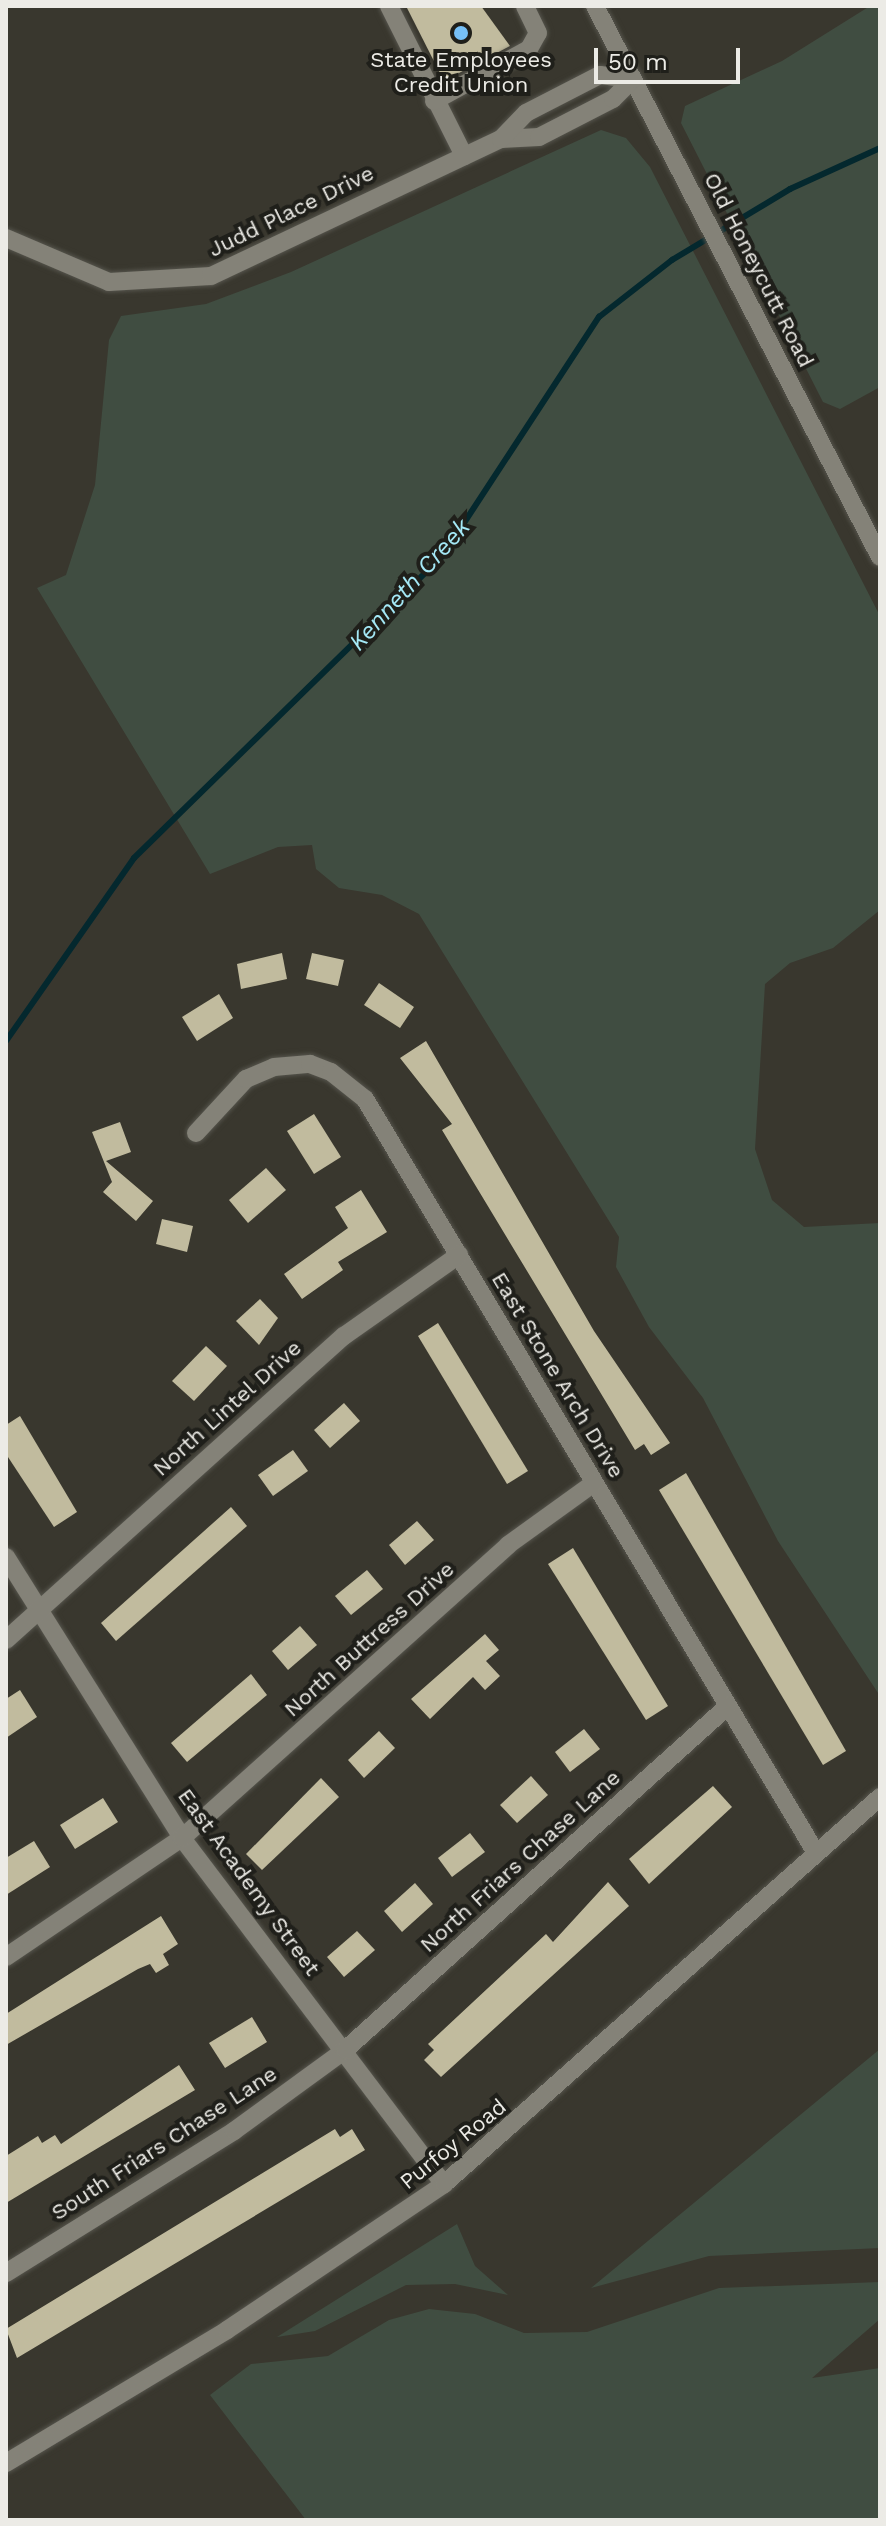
<!DOCTYPE html>
<html>
<head>
<meta charset="utf-8">
<style>
  body { margin:0 }
  #map { position:relative; width:886px; height:2526px; overflow:hidden; background:#39372e; font-family:"Work Sans",sans-serif }
  div>[style] { position:absolute }
  [style*='--x'] { left:calc(var(--x)*1px); top:calc(var(--y)*1px); width:calc(var(--w)*1px); rotate:calc(var(--a)*1deg) }
  .green>* { inset:0; background:#404d41 }
  .stream>* { height:6px; margin:-3px; padding:0 3px; transform-origin:3px; border-radius:3px; background:#04282e }
  .building>* { inset:0; background:#c1bb9e }
  .roads { filter:drop-shadow(0 0 2px #55544c) drop-shadow(0 0 2px #55544c) }
  .minor>* { height:18px; margin:-9px; padding:0 9px; transform-origin:9px; border-radius:9px; background:#848278 }
  .dots>* { width:22px; height:22px; translate:-50% -50%; box-sizing:border-box; border:4px solid #1f1f1a; border-radius:50% }
  span { translate:-50% -50%; white-space:nowrap; text-align:center; line-height:1.15; -webkit-text-stroke:8px #1f1f1a; paint-order:stroke }
  .poi-label { font-size:22px; color:#ecebe6 }
  .street-label { font-size:22px; color:#ecebe6 }
  .water-label { font-size:24px; color:#a4e8f6; font-style:italic }
  .frame { position:absolute; inset:0; border:8px solid #ecebe6; pointer-events:none }
  .scale { position:absolute; left:594px; top:48px; width:146px; height:36px; box-sizing:border-box; border:4px solid #ecebe6; border-top:0; padding-left:10px; font-size:24px; line-height:28px; white-space:nowrap; color:#ecebe6; -webkit-text-stroke:6px #1f1f1a; paint-order:stroke }
</style>
</head>
<body>
<div id="map">
  <div class="green">
    <i style="clip-path:polygon(870px 6px,880px 6px,880px 387px,840px 409px,823px 402px,681px 123px,685px 106px,782px 61px)"></i>
    <i style="clip-path:polygon(601px 130px,626px 138px,650px 167px,880px 616px,880px 910px,833px 948px,790px 963px,765px 984px,755px 1149px,772px 1200px,804px 1227px,880px 1223px,880px 1696px,778px 1541px,703px 1398px,649px 1327px,616px 1267px,619px 1237px,419px 914px,382px 895px,339px 888px,316px 869px,312px 845px,278px 847px,210px 874px,37px 588px,66px 575px,95px 485px,109px 340px,121px 316px,206px 304px,291px 272px)"></i>
    <i style="clip-path:polygon(880px 2049px,880px 2248px,709px 2256px,591px 2288px)"></i>
    <i style="clip-path:polygon(457px 2224px,475px 2266px,508px 2295px,455px 2284px,406px 2285px,315px 2331px,277px 2337px)"></i>
    <i style="clip-path:polygon(880px 2282px,880px 2319px,812px 2378px,880px 2368px,880px 2520px,306px 2520px,210px 2395px,251px 2364px,328px 2356px,389px 2320px,429px 2309px,475px 2314px,524px 2333px,587px 2332px,719px 2288px)"></i>
  </div>
  <div class="stream">
    <i style="--x:6;--y:1041;--w:223;--a:-55"></i>
    <i style="--x:134;--y:858;--w:433;--a:-44.4"></i>
    <i style="--x:443;--y:555;--w:285;--a:-56.8"></i>
    <i style="--x:599;--y:317;--w:93;--a:-38"></i>
    <i style="--x:672;--y:260;--w:138;--a:-31"></i>
    <i style="--x:790;--y:189;--w:99;--a:-24.5"></i>
  </div>
  <div class="building">
    <i style="clip-path:polygon(406px 6px,481px 6px,510px 46px,444px 81px)"></i>
    <i style="clip-path:polygon(282px 953px,287px 979px,241px 989px,237px 964px)"></i>
    <i style="clip-path:polygon(312px 953px,344px 960px,338px 986px,306px 979px)"></i>
    <i style="clip-path:polygon(379px 983px,414px 1007px,400px 1028px,364px 1005px)"></i>
    <i style="clip-path:polygon(219px 994px,233px 1018px,197px 1041px,182px 1017px)"></i>
    <i style="clip-path:polygon(426px 1041px,594px 1331px,670px 1443px,651px 1455px,644px 1444px,635px 1450px,442px 1130px,452px 1124px,400px 1058px)"></i>
    <i style="clip-path:polygon(314px 1114px,341px 1157px,314px 1174px,287px 1131px)"></i>
    <i style="clip-path:polygon(120px 1122px,131px 1152px,106px 1161px,153px 1201px,136px 1221px,103px 1192px,112px 1182px,92px 1132px)"></i>
    <i style="clip-path:polygon(266px 1168px,286px 1190px,248px 1223px,229px 1200px)"></i>
    <i style="clip-path:polygon(361px 1190px,387px 1232px,338px 1262px,343px 1270px,302px 1299px,284px 1274px,348px 1228px,335px 1207px)"></i>
    <i style="clip-path:polygon(162px 1219px,193px 1226px,187px 1252px,156px 1244px)"></i>
    <i style="clip-path:polygon(260px 1299px,278px 1318px,259px 1345px,236px 1321px)"></i>
    <i style="clip-path:polygon(438px 1323px,528px 1471px,507px 1484px,418px 1336px)"></i>
    <i style="clip-path:polygon(206px 1346px,227px 1366px,194px 1401px,172px 1381px)"></i>
    <i style="clip-path:polygon(344px 1403px,360px 1421px,330px 1448px,314px 1430px)"></i>
    <i style="clip-path:polygon(20px 1416px,77px 1512px,54px 1527px,6px 1454px,6px 1425px)"></i>
    <i style="clip-path:polygon(293px 1450px,308px 1471px,273px 1496px,258px 1475px)"></i>
    <i style="clip-path:polygon(686px 1473px,846px 1751px,823px 1765px,659px 1490px)"></i>
    <i style="clip-path:polygon(231px 1507px,247px 1526px,116px 1641px,101px 1623px)"></i>
    <i style="clip-path:polygon(417px 1521px,434px 1540px,405px 1565px,389px 1545px)"></i>
    <i style="clip-path:polygon(573px 1548px,668px 1706px,646px 1720px,548px 1564px)"></i>
    <i style="clip-path:polygon(367px 1570px,383px 1589px,351px 1615px,335px 1596px)"></i>
    <i style="clip-path:polygon(300px 1626px,317px 1645px,288px 1670px,272px 1651px)"></i>
    <i style="clip-path:polygon(485px 1634px,499px 1650px,486px 1661px,500px 1676px,485px 1690px,473px 1677px,430px 1719px,411px 1699px)"></i>
    <i style="clip-path:polygon(251px 1674px,267px 1695px,187px 1762px,171px 1743px)"></i>
    <i style="clip-path:polygon(20px 1690px,37px 1717px,6px 1738px,6px 1699px)"></i>
    <i style="clip-path:polygon(584px 1729px,600px 1749px,570px 1772px,555px 1752px)"></i>
    <i style="clip-path:polygon(379px 1731px,395px 1748px,364px 1778px,348px 1760px)"></i>
    <i style="clip-path:polygon(531px 1776px,548px 1795px,517px 1823px,500px 1805px)"></i>
    <i style="clip-path:polygon(321px 1778px,339px 1797px,262px 1870px,246px 1854px)"></i>
    <i style="clip-path:polygon(713px 1786px,732px 1807px,649px 1884px,629px 1859px)"></i>
    <i style="clip-path:polygon(103px 1798px,118px 1822px,75px 1849px,60px 1825px)"></i>
    <i style="clip-path:polygon(470px 1833px,485px 1852px,452px 1877px,438px 1858px)"></i>
    <i style="clip-path:polygon(34px 1841px,50px 1867px,6px 1895px,6px 1858px)"></i>
    <i style="clip-path:polygon(608px 1882px,629px 1906px,441px 2077px,424px 2060px,434px 2050px,428px 2044px,546px 1934px,553px 1942px)"></i>
    <i style="clip-path:polygon(415px 1883px,433px 1904px,402px 1932px,384px 1911px)"></i>
    <i style="clip-path:polygon(161px 1916px,178px 1944px,163px 1954px,169px 1965px,156px 1973px,150px 1964px,138px 1969px,6px 2045px,6px 2014px)"></i>
    <i style="clip-path:polygon(357px 1931px,375px 1950px,344px 1977px,327px 1957px)"></i>
    <i style="clip-path:polygon(252px 2017px,267px 2042px,225px 2068px,209px 2043px)"></i>
    <i style="clip-path:polygon(179px 2065px,195px 2090px,6px 2203px,6px 2156px,38px 2136px,42px 2143px,55px 2135px,61px 2144px)"></i>
    <i style="clip-path:polygon(335px 2129px,340px 2137px,352px 2129px,365px 2150px,17px 2358px,6px 2329px)"></i>
  </div>
  <div class="roads">
    <div class="minor">
      <i style="--x:389;--y:6;--w:168;--a:63.4"></i>
      <i style="--x:595;--y:6;--w:620;--a:62.65"></i>
      <i style="--x:434;--y:101;--w:108;--a:-28.7"></i>
      <i style="--x:529;--y:49;--w:18;--a:-61"></i>
      <i style="--x:538;--y:33;--w:30;--a:-116"></i>
      <i style="--x:501;--y:139;--w:38;--a:-3"></i>
      <i style="--x:539;--y:137;--w:83;--a:-27.2"></i>
      <i style="--x:613;--y:99;--w:28;--a:-45"></i>
      <i style="--x:6;--y:238;--w:112;--a:23.1"></i>
      <i style="--x:109;--y:282;--w:102;--a:-3.4"></i>
      <i style="--x:211;--y:276;--w:321;--a:-25.3"></i>
      <i style="--x:501;--y:139;--w:36;--a:-46"></i>
      <i style="--x:526;--y:113;--w:83;--a:-27.2"></i>
      <i style="--x:600;--y:75;--w:33;--a:7"></i>
      <i style="--x:196;--y:1133;--w:74;--a:-47.2"></i>
      <i style="--x:246;--y:1079;--w:30;--a:-23"></i>
      <i style="--x:274;--y:1067;--w:36;--a:-5"></i>
      <i style="--x:310;--y:1064;--w:22;--a:21"></i>
      <i style="--x:331;--y:1072;--w:43;--a:38.5"></i>
      <i style="--x:365;--y:1099;--w:879;--a:59.11"></i>
      <i style="--x:6;--y:1557;--w:332;--a:57.9"></i>
      <i style="--x:182;--y:1838;--w:434;--a:52.9"></i>
      <i style="--x:6;--y:1640;--w:455;--a:-42"></i>
      <i style="--x:344;--y:1336;--w:141;--a:-35.2"></i>
      <i style="--x:6;--y:1957;--w:212;--a:-34.1"></i>
      <i style="--x:182;--y:1838;--w:438;--a:-41.9"></i>
      <i style="--x:508;--y:1545;--w:106;--a:-35.8"></i>
      <i style="--x:6;--y:2273;--w:269;--a:-31.9"></i>
      <i style="--x:234;--y:2131;--w:137;--a:-36.1"></i>
      <i style="--x:345;--y:2050;--w:515;--a:-41.93"></i>
      <i style="--x:6;--y:2463;--w:258;--a:-31"></i>
      <i style="--x:227;--y:2330;--w:262;--a:-33.9"></i>
      <i style="--x:444;--y:2184;--w:583;--a:-41.59"></i>
    </div>
  </div>
  <div class="dots">
    <i style="left:461px;top:33px;background:#76c0f7"></i>
  </div>
  <div class="poi-label">
    <span style="left:461px;top:72px">State Employees<br>Credit Union</span>
  </div>
  <div class="street-label">
    <span style="left:291px;top:211px;rotate:-26deg">Judd Place Drive</span>
    <span style="left:759px;top:270px;rotate:63deg">Old Honeycutt Road</span>
    <span style="left:558px;top:1375px;rotate:59deg">East Stone Arch Drive</span>
    <span style="left:227px;top:1408px;rotate:-42deg">North Lintel Drive</span>
    <span style="left:369px;top:1639px;rotate:-42deg">North Buttress Drive</span>
    <span style="left:520px;top:1861px;rotate:-42deg">North Friars Chase Lane</span>
    <span style="left:249px;top:1882px;rotate:54deg">East Academy Street</span>
    <span style="left:164px;top:2143px;rotate:-33deg">South Friars Chase Lane</span>
    <span style="left:453px;top:2144px;rotate:-39deg">Purfoy Road</span>
  </div>
  <div class="water-label">
    <span style="left:410px;top:585px;rotate:-48deg">Kenneth Creek</span>
  </div>
  <div class="frame"></div>
  <div class="scale">50 m</div>
</div>
</body>
</html>
